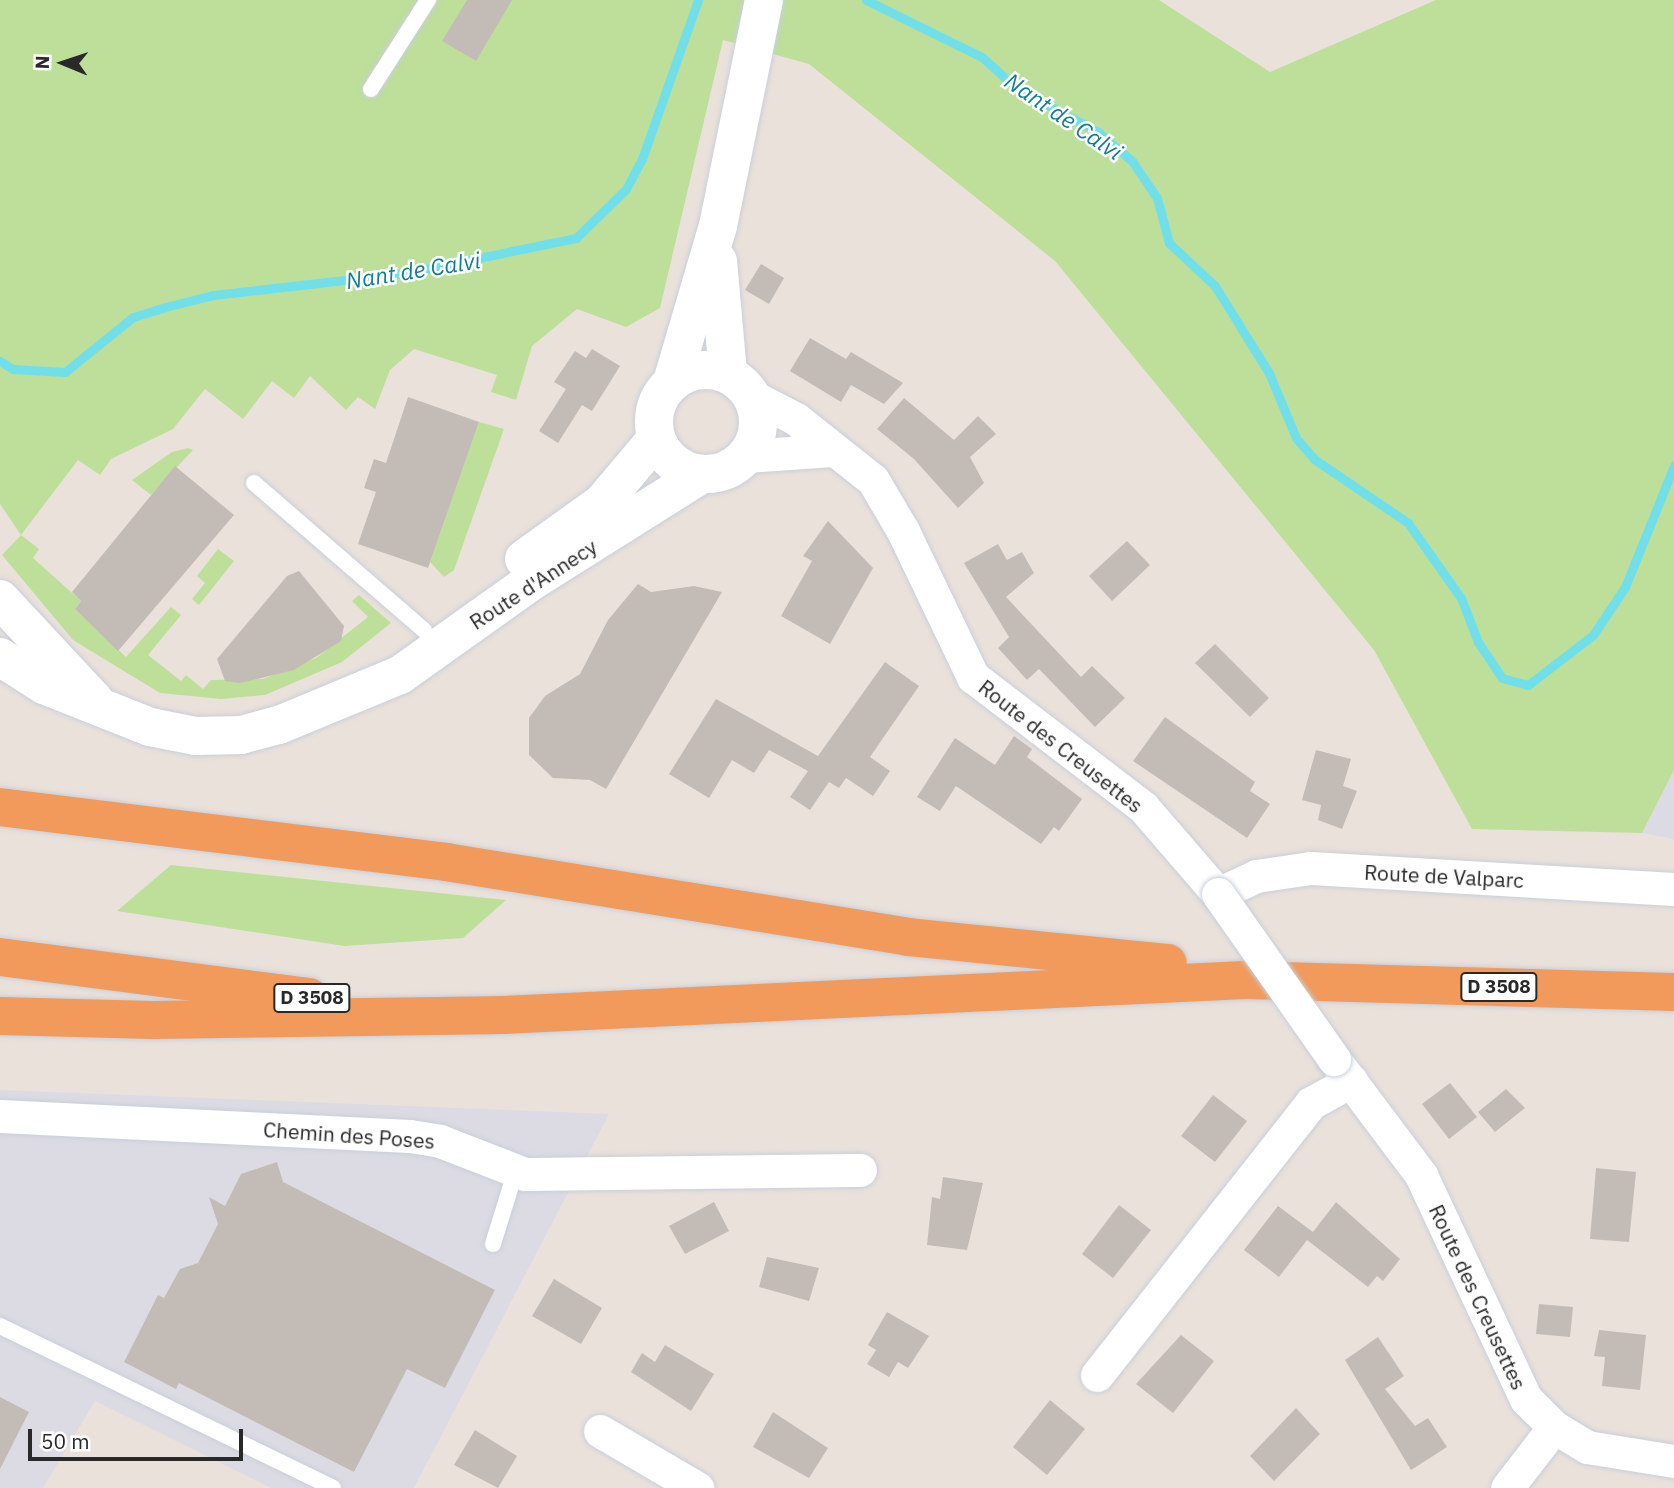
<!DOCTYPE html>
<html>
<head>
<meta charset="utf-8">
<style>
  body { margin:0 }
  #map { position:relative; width:1674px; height:1488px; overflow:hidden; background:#eae1db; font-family:"IBM Plex Sans",sans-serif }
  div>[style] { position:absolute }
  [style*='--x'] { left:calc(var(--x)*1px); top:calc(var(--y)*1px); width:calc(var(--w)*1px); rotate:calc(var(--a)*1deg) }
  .industrial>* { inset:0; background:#dcdbe3 }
  .green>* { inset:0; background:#bddf99 }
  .stream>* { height:9px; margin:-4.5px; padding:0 4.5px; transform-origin:4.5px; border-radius:4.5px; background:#71dfe9 }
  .building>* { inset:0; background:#c3bcb6 }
  .roads { filter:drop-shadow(0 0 2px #c9cfda) drop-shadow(0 0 2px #c9cfda) }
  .service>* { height:16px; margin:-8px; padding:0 8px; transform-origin:8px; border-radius:8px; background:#fff }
  .minor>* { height:33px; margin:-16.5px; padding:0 16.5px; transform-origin:16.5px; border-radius:16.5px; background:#fff }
  .secondary>* { height:38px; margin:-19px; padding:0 19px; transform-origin:19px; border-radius:19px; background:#fff }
  .secondary>.ring { margin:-19px; padding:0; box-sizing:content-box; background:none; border:38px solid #fff; border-radius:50% }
  .trunk>* { height:38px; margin:-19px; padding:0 19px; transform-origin:19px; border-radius:19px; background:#f19a5c }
  .bridges { filter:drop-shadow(0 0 2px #c9cfda) drop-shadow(0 0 2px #c9cfda) }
  .minor-bridge>* { height:33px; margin:-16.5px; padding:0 16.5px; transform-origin:16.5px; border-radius:16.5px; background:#fff }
  span { translate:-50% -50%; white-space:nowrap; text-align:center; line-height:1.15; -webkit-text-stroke:5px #fff; paint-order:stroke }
  .shield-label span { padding:2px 5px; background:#fff; border:2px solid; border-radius:5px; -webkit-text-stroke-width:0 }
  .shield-label { font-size:19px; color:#292929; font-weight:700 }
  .street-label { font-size:21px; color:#292929 }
  .water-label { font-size:23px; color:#127d93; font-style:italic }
  .north { position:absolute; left:28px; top:28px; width:70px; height:70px; -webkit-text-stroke:5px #fff; paint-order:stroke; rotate:272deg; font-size:19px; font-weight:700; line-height:28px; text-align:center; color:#292929 }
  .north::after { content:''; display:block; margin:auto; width:24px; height:32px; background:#292929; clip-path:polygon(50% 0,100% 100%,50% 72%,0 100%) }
  .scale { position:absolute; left:28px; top:1429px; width:215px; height:32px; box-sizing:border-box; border:4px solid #292929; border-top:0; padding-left:9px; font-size:21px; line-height:24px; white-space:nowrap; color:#292929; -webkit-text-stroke:5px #fff; paint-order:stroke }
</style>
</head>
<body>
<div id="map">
  <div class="industrial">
    <i style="clip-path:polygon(1674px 770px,1674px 839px,1642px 833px)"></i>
    <i style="clip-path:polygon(0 1090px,609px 1114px,414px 1488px,271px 1488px,95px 1401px,43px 1488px,0 1488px)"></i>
  </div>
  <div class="green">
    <i style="clip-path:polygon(0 0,1159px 0,1270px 72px,1436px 0,1674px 0,1674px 770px,1642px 833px,1472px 829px,1374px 650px,1055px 261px,809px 64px,723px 40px,660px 308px,626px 327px,577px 309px,532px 346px,516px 400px,491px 392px,497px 375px,414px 349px,390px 370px,375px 409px,358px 397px,346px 410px,310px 376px,294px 398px,272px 381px,243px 419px,205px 389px,173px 429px,111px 459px,100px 475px,78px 460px,21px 535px,39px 549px,33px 558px,81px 601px,75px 609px,126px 657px,171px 607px,181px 615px,148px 655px,181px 681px,186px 675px,203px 689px,211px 680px,263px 679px,316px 658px,368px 617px,352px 601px,359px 595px,391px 623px,342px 662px,265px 695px,221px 699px,160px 693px,73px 640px,2px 555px,21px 535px,0 504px)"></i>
    <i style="clip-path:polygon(479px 422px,504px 429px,454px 570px,444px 577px,430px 562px)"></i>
    <i style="clip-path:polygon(188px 448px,193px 450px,151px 495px,132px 480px,172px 452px)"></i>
    <i style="clip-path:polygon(218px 549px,234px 561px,199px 605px,192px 599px,205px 583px,197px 576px)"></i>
    <i style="clip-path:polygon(171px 865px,506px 900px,463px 938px,344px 946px,117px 911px)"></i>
  </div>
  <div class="stream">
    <i style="--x:866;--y:0;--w:129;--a:26.2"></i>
    <i style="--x:982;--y:57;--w:45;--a:42.3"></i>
    <i style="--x:1015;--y:87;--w:94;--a:28.5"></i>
    <i style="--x:1098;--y:132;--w:45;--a:40.5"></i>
    <i style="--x:1132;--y:161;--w:45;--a:56"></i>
    <i style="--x:1157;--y:198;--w:47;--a:75.1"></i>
    <i style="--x:1169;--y:243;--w:63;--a:43.1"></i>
    <i style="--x:1215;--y:286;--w:102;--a:58.2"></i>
    <i style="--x:1269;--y:373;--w:70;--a:67.4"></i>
    <i style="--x:1296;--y:438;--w:28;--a:49"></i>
    <i style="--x:1314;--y:459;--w:114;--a:34.2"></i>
    <i style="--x:1408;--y:523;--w:92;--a:54.8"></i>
    <i style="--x:1461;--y:598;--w:47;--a:68.9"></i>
    <i style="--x:1478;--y:642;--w:43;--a:56.3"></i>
    <i style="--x:1502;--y:678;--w:27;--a:15"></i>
    <i style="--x:1528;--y:685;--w:82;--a:-37.6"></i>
    <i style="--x:1593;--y:635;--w:58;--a:-56.3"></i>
    <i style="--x:1625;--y:587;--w:131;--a:-68"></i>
    <i style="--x:0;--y:361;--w:15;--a:32"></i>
    <i style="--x:13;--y:369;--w:52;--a:3.3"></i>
    <i style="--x:65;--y:372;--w:87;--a:-39"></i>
    <i style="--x:133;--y:317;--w:38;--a:-17"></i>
    <i style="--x:169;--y:306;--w:45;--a:-14"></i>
    <i style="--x:213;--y:295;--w:193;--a:-6.5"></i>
    <i style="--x:405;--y:273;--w:175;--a:-11.6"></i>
    <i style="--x:576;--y:238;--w:70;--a:-44.4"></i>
    <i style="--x:626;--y:189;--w:34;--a:-62"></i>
    <i style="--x:642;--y:159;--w:169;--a:-70.6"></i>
  </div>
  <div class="building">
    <i style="clip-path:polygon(467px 0,512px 0,476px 61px,442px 41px)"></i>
    <i style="clip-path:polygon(761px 264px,784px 278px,769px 304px,745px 290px)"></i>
    <i style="clip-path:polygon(810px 338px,846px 359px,851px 352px,903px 383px,884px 404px,851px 385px,841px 402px,790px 371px)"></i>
    <i style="clip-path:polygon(592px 349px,620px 366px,592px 411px,582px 405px,558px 443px,539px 431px,566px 389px,554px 382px,575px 351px,586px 358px)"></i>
    <i style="clip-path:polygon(408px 397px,479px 422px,428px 568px,358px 544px,376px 492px,364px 488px,374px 459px,386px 463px)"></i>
    <i style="clip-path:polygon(904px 398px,954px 440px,978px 416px,996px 434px,970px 457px,984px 483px,958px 508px,914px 459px,877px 429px)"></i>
    <i style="clip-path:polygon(175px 466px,234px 515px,118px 651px,75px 609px,81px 601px,72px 592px)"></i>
    <i style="clip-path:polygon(828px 521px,873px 568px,830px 644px,781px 616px,812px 561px,803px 556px)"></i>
    <i style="clip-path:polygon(1127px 541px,1150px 565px,1112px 601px,1089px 576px)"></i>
    <i style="clip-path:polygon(998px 544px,1007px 560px,1022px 552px,1034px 573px,1006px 597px,1081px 677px,1092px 666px,1125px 698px,1095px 727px,1039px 669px,1027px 680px,998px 648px,1009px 637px,964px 563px)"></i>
    <i style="clip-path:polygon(299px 571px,344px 626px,341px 641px,294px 670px,240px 683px,225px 681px,217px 659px,287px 576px)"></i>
    <i style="clip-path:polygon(638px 584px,651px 592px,694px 586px,722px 592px,606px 789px,590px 780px,553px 778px,529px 755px,529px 718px,545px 696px,580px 674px,608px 620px)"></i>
    <i style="clip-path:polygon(1215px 644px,1269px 698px,1250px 717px,1195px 663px)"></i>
    <i style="clip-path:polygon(885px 662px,919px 686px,870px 757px,890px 771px,873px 796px,846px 778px,839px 788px,829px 782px,810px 810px,790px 797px,808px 771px,769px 750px,754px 773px,732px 760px,709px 798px,669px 774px,716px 699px,818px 756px)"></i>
    <i style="clip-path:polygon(1165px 717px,1255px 782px,1250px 791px,1270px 804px,1247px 838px,1133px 761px)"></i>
    <i style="clip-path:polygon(1014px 736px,1032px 749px,1027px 757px,1082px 799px,1059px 831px,1054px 827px,1041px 844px,956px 786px,940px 811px,917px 797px,955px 738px,995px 765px)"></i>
    <i style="clip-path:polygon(1316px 750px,1351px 759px,1343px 786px,1357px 791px,1342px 829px,1318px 820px,1321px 805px,1302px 800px)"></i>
    <i style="clip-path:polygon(1450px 1083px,1477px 1117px,1449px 1139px,1422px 1104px)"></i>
    <i style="clip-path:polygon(1506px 1089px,1525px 1108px,1495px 1132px,1478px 1112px)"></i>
    <i style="clip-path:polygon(1213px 1095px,1247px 1121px,1215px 1162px,1181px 1136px)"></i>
    <i style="clip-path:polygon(277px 1162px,283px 1182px,495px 1290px,445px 1388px,407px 1369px,354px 1472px,179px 1383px,176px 1389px,124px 1362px,158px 1295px,164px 1298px,180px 1269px,198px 1263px,218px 1224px,209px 1197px,225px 1206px,241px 1174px)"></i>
    <i style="clip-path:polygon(1596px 1168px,1636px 1172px,1629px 1242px,1590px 1239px)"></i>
    <i style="clip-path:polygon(943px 1177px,983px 1183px,967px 1250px,927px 1245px,932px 1197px,940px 1199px)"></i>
    <i style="clip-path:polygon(714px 1202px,729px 1231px,685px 1254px,669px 1226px)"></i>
    <i style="clip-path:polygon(1336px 1202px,1400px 1259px,1383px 1281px,1377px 1276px,1368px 1287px,1307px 1240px,1279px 1277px,1244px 1250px,1278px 1206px,1313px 1232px)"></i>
    <i style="clip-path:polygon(1119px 1205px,1151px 1230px,1113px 1278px,1082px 1254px)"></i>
    <i style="clip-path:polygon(767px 1257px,819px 1268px,809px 1301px,759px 1287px)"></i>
    <i style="clip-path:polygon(554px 1279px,602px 1308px,581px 1344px,532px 1316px)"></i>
    <i style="clip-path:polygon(1539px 1304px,1573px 1307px,1570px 1337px,1536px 1334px)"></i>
    <i style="clip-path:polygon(887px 1312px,929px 1336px,908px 1368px,898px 1362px,889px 1377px,867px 1364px,876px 1350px,868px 1345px)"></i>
    <i style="clip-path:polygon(1599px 1330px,1646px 1335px,1640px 1390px,1602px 1386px,1605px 1357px,1594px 1356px)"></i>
    <i style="clip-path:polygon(1181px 1335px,1214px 1361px,1173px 1413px,1136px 1384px)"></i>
    <i style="clip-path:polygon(1378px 1337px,1404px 1376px,1385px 1389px,1415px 1426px,1428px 1418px,1447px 1447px,1411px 1470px,1345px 1360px)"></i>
    <i style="clip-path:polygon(665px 1345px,714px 1374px,691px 1411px,631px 1372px,642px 1353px,655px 1362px)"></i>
    <i style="clip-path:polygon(0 1397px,29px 1412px,0 1469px)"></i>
    <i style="clip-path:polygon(1050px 1400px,1085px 1429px,1047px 1475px,1013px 1447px)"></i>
    <i style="clip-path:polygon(1296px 1408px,1320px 1434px,1274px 1481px,1250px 1456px)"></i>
    <i style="clip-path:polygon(773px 1412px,828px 1448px,809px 1478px,753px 1447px)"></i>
    <i style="clip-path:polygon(475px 1430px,517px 1456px,498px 1488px,454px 1465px)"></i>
  </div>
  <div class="roads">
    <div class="service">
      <i style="--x:371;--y:89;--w:106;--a:-57.4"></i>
      <i style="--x:254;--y:483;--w:225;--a:40.9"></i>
      <i style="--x:493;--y:1244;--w:74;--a:-72.8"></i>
      <i style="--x:0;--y:1326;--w:370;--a:25.9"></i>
    </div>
    <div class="minor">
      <i style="--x:752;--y:396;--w:50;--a:27.6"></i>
      <i style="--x:796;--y:419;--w:98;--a:38.4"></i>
      <i style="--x:873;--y:480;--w:59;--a:59.5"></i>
      <i style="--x:903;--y:531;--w:162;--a:64.4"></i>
      <i style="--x:973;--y:677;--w:214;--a:37.4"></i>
      <i style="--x:1143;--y:807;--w:115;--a:49.2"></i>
      <i style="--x:1218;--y:894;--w:42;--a:-25.3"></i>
      <i style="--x:1256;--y:876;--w:55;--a:-8.4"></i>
      <i style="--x:1310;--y:868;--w:365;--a:3.3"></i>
      <i style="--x:746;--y:456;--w:86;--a:-4"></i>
      <i style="--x:1334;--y:1059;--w:145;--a:53.1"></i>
      <i style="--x:1421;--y:1175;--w:247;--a:64.9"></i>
      <i style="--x:1526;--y:1399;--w:40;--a:45"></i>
      <i style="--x:1554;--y:1427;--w:39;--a:31"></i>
      <i style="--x:1587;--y:1447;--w:88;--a:9.1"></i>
      <i style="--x:0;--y:1116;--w:410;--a:2.8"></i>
      <i style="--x:410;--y:1136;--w:30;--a:9"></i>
      <i style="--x:440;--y:1141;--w:91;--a:21.2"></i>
      <i style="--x:525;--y:1174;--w:335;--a:-0.7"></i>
      <i style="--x:1097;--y:1375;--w:346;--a:-51.8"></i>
      <i style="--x:1311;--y:1103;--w:46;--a:-28.8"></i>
      <i style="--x:600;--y:1431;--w:113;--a:30.4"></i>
      <i style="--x:1507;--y:1488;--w:77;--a:-52.4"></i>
    </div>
    <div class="secondary">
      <i style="--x:718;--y:261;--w:113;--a:84.9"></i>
      <i class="ring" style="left:654px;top:370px;width:66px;height:66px"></i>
      <i style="--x:672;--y:382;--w:163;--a:-73.6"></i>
      <i style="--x:718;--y:226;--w:231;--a:-78.5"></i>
      <i style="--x:524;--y:559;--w:96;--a:-35.7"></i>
      <i style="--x:602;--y:503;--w:84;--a:-49.8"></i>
      <i style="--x:0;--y:599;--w:139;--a:47"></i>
      <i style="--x:0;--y:657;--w:52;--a:32.5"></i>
      <i style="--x:44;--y:685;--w:114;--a:21.6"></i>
      <i style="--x:150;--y:727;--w:47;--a:11.1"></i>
      <i style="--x:196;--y:736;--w:45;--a:-1.3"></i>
      <i style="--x:241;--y:735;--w:39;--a:-15"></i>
      <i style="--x:279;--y:725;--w:131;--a:-22.5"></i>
      <i style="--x:400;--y:675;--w:162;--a:-35.5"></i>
      <i style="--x:532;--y:581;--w:199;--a:-32.2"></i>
    </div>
    <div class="trunk">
      <i style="--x:0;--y:807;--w:449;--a:7"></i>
      <i style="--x:446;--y:862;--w:468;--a:9.2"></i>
      <i style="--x:908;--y:937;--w:261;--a:5.7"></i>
      <i style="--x:0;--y:957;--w:312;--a:7.4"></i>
      <i style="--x:0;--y:1016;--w:153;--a:1.5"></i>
      <i style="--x:153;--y:1020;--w:350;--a:-0.8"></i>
      <i style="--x:503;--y:1015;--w:743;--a:-2.7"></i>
      <i style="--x:1245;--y:980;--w:429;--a:1.6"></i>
    </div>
  </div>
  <div class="bridges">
    <div class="minor-bridge">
      <i style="--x:1218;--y:894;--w:202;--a:54.9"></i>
    </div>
  </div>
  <div class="shield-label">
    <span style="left:1499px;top:987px">D 3508</span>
    <span style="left:312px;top:998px">D 3508</span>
  </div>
  <div class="street-label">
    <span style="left:533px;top:584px;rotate:-33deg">Route d'Annecy</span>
    <span style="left:1061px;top:746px;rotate:38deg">Route des Creusettes</span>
    <span style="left:1444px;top:876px;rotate:3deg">Route de Valparc</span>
    <span style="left:349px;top:1135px;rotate:4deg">Chemin des Poses</span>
    <span style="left:1478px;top:1297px;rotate:65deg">Route des Creusettes</span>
  </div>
  <div class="water-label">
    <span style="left:1064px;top:116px;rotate:34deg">Nant de Calvi</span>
    <span style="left:413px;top:270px;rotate:-9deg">Nant de Calvi</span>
  </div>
  <div class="north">N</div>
  <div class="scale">50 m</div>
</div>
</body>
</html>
